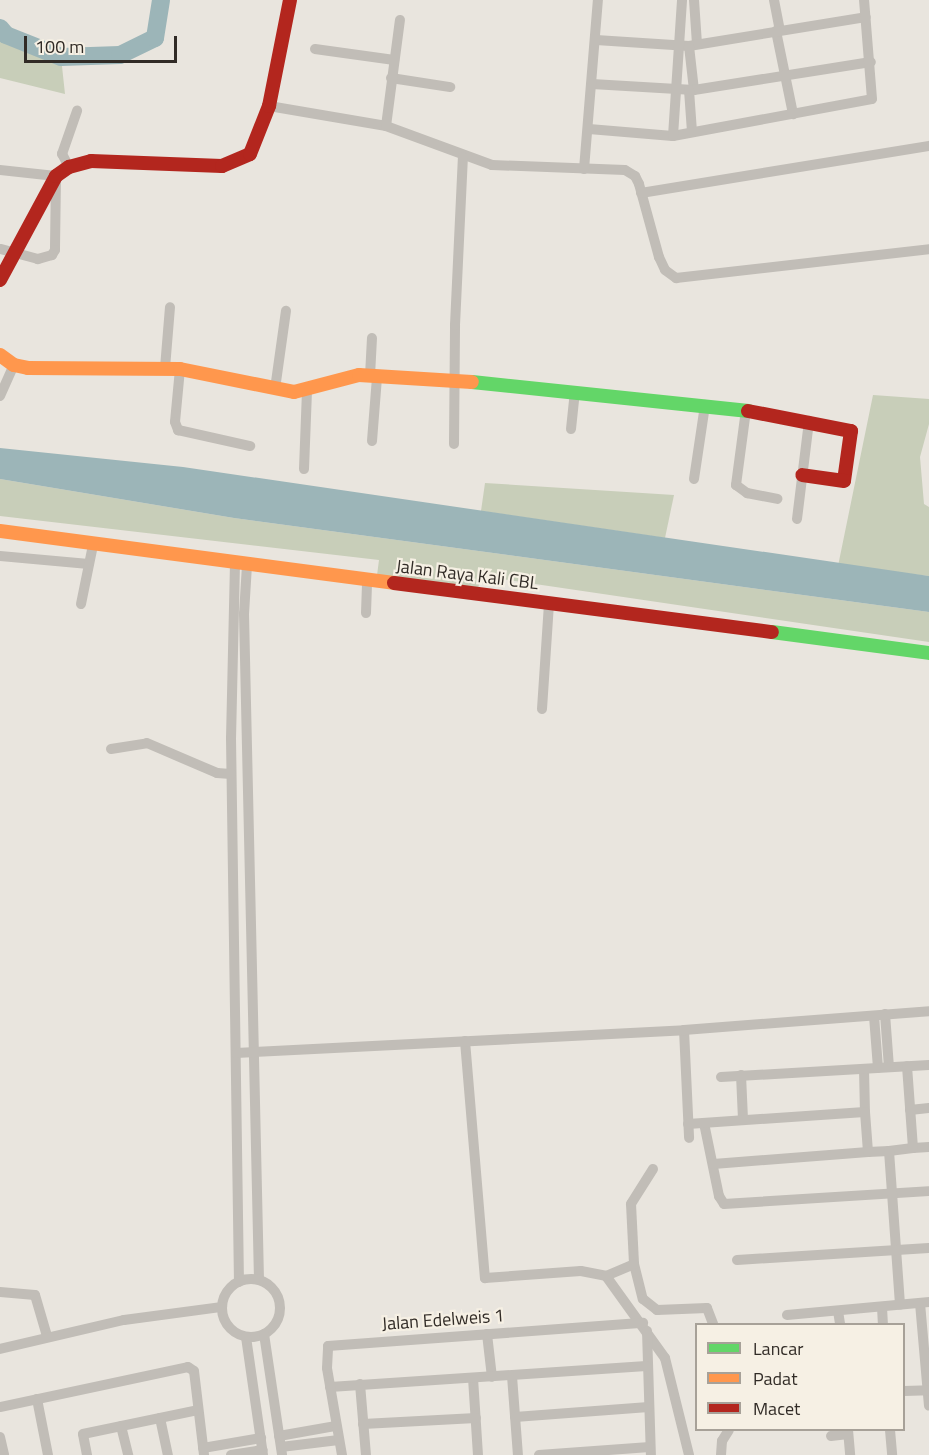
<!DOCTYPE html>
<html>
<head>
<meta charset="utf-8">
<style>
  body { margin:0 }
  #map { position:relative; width:929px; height:1455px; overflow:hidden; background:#e9e5de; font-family:"Titillium Web",sans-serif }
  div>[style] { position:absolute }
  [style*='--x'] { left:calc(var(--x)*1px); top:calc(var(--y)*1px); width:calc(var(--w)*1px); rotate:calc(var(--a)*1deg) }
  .green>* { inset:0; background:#c8ceb9 }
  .water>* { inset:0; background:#9cb5b8 }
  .river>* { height:18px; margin:-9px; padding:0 9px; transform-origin:9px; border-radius:9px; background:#9cb5b8 }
  .street>* { height:10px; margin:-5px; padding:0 5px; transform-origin:5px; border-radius:5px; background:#c1bdb7 }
  .street>.ring { margin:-5px; padding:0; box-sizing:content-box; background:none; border:10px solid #c1bdb7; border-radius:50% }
  .fast>* { height:14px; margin:-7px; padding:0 7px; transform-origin:7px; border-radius:7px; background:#63d668 }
  .slow>* { height:14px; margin:-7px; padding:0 7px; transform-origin:7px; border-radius:7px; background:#ff974d }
  .jam>* { height:14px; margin:-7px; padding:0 7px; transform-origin:7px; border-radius:7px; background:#b3261e }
  span { translate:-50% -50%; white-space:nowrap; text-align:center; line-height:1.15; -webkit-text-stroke:4.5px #f6f0e4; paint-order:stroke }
  .street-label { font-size:18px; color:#312b26 }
  .legend { position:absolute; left:695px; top:1323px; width:210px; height:108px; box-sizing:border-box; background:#f6f0e4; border:2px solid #a7a198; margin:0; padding:8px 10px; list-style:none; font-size:18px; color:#312b26 }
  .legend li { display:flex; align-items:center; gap:12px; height:30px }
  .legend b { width:30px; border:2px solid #a7a198 }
  .scale { position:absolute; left:24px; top:36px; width:153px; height:27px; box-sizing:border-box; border:3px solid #312b26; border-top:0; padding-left:8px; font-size:18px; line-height:21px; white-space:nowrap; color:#312b26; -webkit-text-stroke:4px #f6f0e4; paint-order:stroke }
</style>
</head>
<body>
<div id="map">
  <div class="green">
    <i style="clip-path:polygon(0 28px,6px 35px,61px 57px,65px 94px,0 78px)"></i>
    <i style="clip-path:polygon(873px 395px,929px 399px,929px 424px,920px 457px,924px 504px,929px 507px,929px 576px,838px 566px)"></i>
    <i style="clip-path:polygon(0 479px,234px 518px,929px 612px,929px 642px,481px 576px,477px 593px,376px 583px,379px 560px,0 516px)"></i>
    <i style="clip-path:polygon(485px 483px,674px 495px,665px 538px,481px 511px)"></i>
  </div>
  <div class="water">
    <i style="clip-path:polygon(0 448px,183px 467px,929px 576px,929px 612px,234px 518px,0 479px)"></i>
  </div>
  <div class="river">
    <i style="--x:0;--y:28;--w:9;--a:49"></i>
    <i style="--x:6;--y:35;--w:59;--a:21.8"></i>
    <i style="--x:61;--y:57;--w:59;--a:-1.9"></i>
    <i style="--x:120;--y:55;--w:39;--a:-26"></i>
    <i style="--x:155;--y:38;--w:38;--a:-81"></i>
  </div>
  <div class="street">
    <i style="--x:694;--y:0;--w:44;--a:86.1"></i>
    <i style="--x:774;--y:0;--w:31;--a:79"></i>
    <i style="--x:776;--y:31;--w:85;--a:78.4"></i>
    <i style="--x:596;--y:40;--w:93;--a:3.7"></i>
    <i style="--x:689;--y:46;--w:179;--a:-9.3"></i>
    <i style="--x:689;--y:46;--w:44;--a:83.5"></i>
    <i style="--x:315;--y:49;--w:80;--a:7.9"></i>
    <i style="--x:391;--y:78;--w:60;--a:8.7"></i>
    <i style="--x:592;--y:84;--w:102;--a:3.4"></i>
    <i style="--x:694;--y:90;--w:179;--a:-9"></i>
    <i style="--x:689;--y:90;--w:42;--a:85.9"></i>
    <i style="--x:269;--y:106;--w:119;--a:9.7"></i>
    <i style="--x:386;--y:126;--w:113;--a:20.2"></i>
    <i style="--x:492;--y:165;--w:133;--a:2.2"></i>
    <i style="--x:625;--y:170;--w:12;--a:31"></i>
    <i style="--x:635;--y:176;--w:9;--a:63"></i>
    <i style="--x:639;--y:184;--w:76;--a:74.7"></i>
    <i style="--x:659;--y:257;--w:14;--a:65"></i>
    <i style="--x:665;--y:270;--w:14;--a:36"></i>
    <i style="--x:676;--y:278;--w:255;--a:-6.5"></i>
    <i style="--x:386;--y:126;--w:107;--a:-82.5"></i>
    <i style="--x:589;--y:129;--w:84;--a:4.8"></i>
    <i style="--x:673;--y:136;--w:202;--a:-10.5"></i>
    <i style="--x:872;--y:99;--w:99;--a:-94.6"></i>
    <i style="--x:673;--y:136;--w:136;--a:-86.2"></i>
    <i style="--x:69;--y:167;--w:15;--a:-118"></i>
    <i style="--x:62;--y:154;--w:46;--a:-70.8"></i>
    <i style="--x:584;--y:169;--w:170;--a:-85.3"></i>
    <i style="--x:0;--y:170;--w:56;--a:6.1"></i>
    <i style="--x:56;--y:176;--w:74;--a:90.8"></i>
    <i style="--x:55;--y:250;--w:6;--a:121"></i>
    <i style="--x:52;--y:255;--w:15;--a:164"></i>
    <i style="--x:38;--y:259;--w:39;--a:-165"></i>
    <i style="--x:641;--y:193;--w:292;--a:-9.3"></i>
    <i style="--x:165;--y:368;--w:61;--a:-85.3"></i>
    <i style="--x:180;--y:369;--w:53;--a:95.4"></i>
    <i style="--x:175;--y:422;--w:9;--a:69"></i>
    <i style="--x:178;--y:430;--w:74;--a:12.5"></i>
    <i style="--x:370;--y:376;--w:38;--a:-87"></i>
    <i style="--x:275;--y:389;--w:79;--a:-82"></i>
    <i style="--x:0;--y:396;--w:34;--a:-66"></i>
    <i style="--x:746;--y:410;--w:76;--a:97.6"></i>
    <i style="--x:736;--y:485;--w:14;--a:36"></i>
    <i style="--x:747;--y:493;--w:31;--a:11"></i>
    <i style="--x:571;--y:429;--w:38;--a:-84"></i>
    <i style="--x:372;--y:441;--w:64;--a:-85.5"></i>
    <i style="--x:454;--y:444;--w:119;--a:-89.5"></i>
    <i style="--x:455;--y:325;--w:168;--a:-87.3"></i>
    <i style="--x:304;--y:469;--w:78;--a:-87.8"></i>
    <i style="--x:694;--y:479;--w:75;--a:-81.5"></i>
    <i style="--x:797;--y:519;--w:99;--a:-83"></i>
    <i style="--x:0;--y:556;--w:89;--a:5.1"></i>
    <i style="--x:235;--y:563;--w:175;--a:91.3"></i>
    <i style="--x:231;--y:738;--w:544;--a:89.16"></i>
    <i style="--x:247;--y:565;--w:49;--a:93.5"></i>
    <i style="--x:244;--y:614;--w:666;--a:88.71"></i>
    <i style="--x:81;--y:604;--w:60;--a:-78.5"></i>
    <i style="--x:366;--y:613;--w:32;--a:-88"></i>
    <i style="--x:542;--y:709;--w:105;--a:-86.2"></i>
    <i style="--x:111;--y:749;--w:36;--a:-9"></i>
    <i style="--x:147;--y:743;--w:76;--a:23.2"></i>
    <i style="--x:217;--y:773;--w:14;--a:4"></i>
    <i style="--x:885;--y:1014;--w:53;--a:85.7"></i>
    <i style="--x:874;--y:1016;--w:52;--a:85.6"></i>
    <i style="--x:684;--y:1030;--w:108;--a:87.3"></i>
    <i style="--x:465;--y:1041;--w:238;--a:85.2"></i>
    <i style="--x:485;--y:1278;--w:96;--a:-4.2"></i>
    <i style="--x:581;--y:1271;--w:25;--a:11"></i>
    <i style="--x:606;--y:1276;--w:101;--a:54.3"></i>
    <i style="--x:665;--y:1358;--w:100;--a:76.1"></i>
    <i style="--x:236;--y:1053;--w:449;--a:-2.9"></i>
    <i style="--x:684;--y:1030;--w:246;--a:-4.4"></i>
    <i style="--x:864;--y:1069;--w:43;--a:88.7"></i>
    <i style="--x:741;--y:1075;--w:44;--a:87.4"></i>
    <i style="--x:721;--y:1077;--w:208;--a:-3.3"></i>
    <i style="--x:910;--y:1110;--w:19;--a:-6"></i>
    <i style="--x:704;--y:1123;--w:75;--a:78.4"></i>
    <i style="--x:719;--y:1196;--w:9;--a:58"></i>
    <i style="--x:724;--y:1204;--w:205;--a:-3.6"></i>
    <i style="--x:688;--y:1124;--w:177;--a:-3.9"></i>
    <i style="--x:865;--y:1112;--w:40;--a:85.7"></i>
    <i style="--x:868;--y:1152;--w:155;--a:175.6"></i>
    <i style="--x:913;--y:1148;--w:16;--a:-4"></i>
    <i style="--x:889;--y:1151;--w:24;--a:-7"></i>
    <i style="--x:913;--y:1148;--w:82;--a:-94.2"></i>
    <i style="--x:868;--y:1152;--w:21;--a:-3"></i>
    <i style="--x:889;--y:1151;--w:154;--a:85.9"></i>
    <i style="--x:653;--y:1169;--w:41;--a:122.2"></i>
    <i style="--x:631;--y:1204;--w:60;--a:87.1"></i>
    <i style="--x:634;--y:1264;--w:36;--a:76"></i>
    <i style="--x:643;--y:1299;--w:18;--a:38"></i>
    <i style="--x:657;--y:1310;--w:50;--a:-2.3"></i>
    <i style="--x:707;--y:1308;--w:17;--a:69"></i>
    <i style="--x:737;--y:1260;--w:192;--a:-3.6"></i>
    <i style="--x:606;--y:1276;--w:30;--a:-23"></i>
    <i class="ring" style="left:222px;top:1279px;width:48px;height:48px"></i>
    <i style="--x:0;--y:1292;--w:35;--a:5"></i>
    <i style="--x:35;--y:1295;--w:43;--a:73.7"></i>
    <i style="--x:920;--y:1303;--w:103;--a:85"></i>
    <i style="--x:882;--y:1307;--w:17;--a:87"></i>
    <i style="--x:838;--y:1311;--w:13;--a:81"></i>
    <i style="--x:787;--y:1315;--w:143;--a:-5.2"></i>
    <i style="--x:647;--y:1331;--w:124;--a:88.2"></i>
    <i style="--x:264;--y:1334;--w:122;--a:81.5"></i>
    <i style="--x:487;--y:1334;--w:43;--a:83.4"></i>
    <i style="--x:246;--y:1337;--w:119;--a:81.8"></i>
    <i style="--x:0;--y:1349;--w:127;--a:-13.2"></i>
    <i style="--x:124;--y:1320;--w:99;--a:-7.6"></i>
    <i style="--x:512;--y:1376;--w:79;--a:85.7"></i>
    <i style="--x:473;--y:1378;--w:77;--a:86.3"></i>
    <i style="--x:360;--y:1384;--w:71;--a:85.2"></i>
    <i style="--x:330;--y:1387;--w:317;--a:-3.8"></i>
    <i style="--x:904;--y:1391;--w:25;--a:-2"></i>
    <i style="--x:37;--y:1399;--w:57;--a:78.9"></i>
    <i style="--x:0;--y:1407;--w:192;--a:-12"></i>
    <i style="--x:188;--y:1367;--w:7;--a:34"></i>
    <i style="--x:194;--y:1371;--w:85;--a:83.2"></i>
    <i style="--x:515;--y:1417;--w:134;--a:-4.3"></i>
    <i style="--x:160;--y:1418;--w:38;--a:78"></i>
    <i style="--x:363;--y:1424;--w:113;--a:-3"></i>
    <i style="--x:121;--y:1426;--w:30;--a:76"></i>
    <i style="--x:848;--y:1430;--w:25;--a:85"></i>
    <i style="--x:890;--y:1430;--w:25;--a:85"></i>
    <i style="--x:279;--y:1436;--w:58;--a:-10"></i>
    <i style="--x:831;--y:1436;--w:17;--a:-7"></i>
    <i style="--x:0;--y:1437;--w:18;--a:77"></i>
    <i style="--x:281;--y:1447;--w:58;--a:-6.9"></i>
    <i style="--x:203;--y:1448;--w:59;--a:-9.8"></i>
    <i style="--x:87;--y:1455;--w:21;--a:-101"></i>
    <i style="--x:83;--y:1434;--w:117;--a:-11.8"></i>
    <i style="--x:231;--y:1455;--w:32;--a:-9"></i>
    <i style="--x:342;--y:1455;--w:88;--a:-99.8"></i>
    <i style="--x:327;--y:1368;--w:22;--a:-87"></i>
    <i style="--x:328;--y:1346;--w:316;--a:-4.2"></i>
    <i style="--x:539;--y:1455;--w:111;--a:-4.1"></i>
    <i style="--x:721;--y:1455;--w:14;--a:-86"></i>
    <i style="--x:722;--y:1441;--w:13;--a:-58"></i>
  </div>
  <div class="fast">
    <i style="--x:472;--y:382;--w:278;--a:6"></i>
    <i style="--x:772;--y:632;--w:158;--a:7.6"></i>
  </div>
  <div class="slow">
    <i style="--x:0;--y:355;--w:17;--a:36"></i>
    <i style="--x:14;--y:365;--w:14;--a:12"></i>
    <i style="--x:28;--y:368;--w:152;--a:0.4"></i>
    <i style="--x:180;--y:369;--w:116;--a:11.4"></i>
    <i style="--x:294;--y:392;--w:67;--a:-14.7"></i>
    <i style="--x:359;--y:375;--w:113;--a:3.5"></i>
    <i style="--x:0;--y:531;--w:397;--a:7.5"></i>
  </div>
  <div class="jam">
    <i style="--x:0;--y:280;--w:118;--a:-61.7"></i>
    <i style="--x:56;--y:176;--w:16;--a:-35"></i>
    <i style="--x:69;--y:167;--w:23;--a:-15"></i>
    <i style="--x:91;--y:161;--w:131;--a:2.2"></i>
    <i style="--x:222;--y:166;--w:30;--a:-23"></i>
    <i style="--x:250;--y:154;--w:52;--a:-68.4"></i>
    <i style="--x:269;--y:106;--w:108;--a:-78.8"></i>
    <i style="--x:748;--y:411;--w:105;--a:11"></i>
    <i style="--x:851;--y:431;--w:50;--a:98"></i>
    <i style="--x:844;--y:481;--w:42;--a:-171.9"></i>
    <i style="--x:394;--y:583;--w:381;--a:7.4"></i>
  </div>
  <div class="street-label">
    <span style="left:467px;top:575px;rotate:7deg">Jalan Raya Kali CBL</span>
    <span style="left:443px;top:1320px;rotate:-4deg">Jalan Edelweis 1</span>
  </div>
  <ul class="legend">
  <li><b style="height:8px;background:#63d668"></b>Lancar</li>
  <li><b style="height:8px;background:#ff974d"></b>Padat</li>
  <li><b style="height:8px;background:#b3261e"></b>Macet</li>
  </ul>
  <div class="scale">100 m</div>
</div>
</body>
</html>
